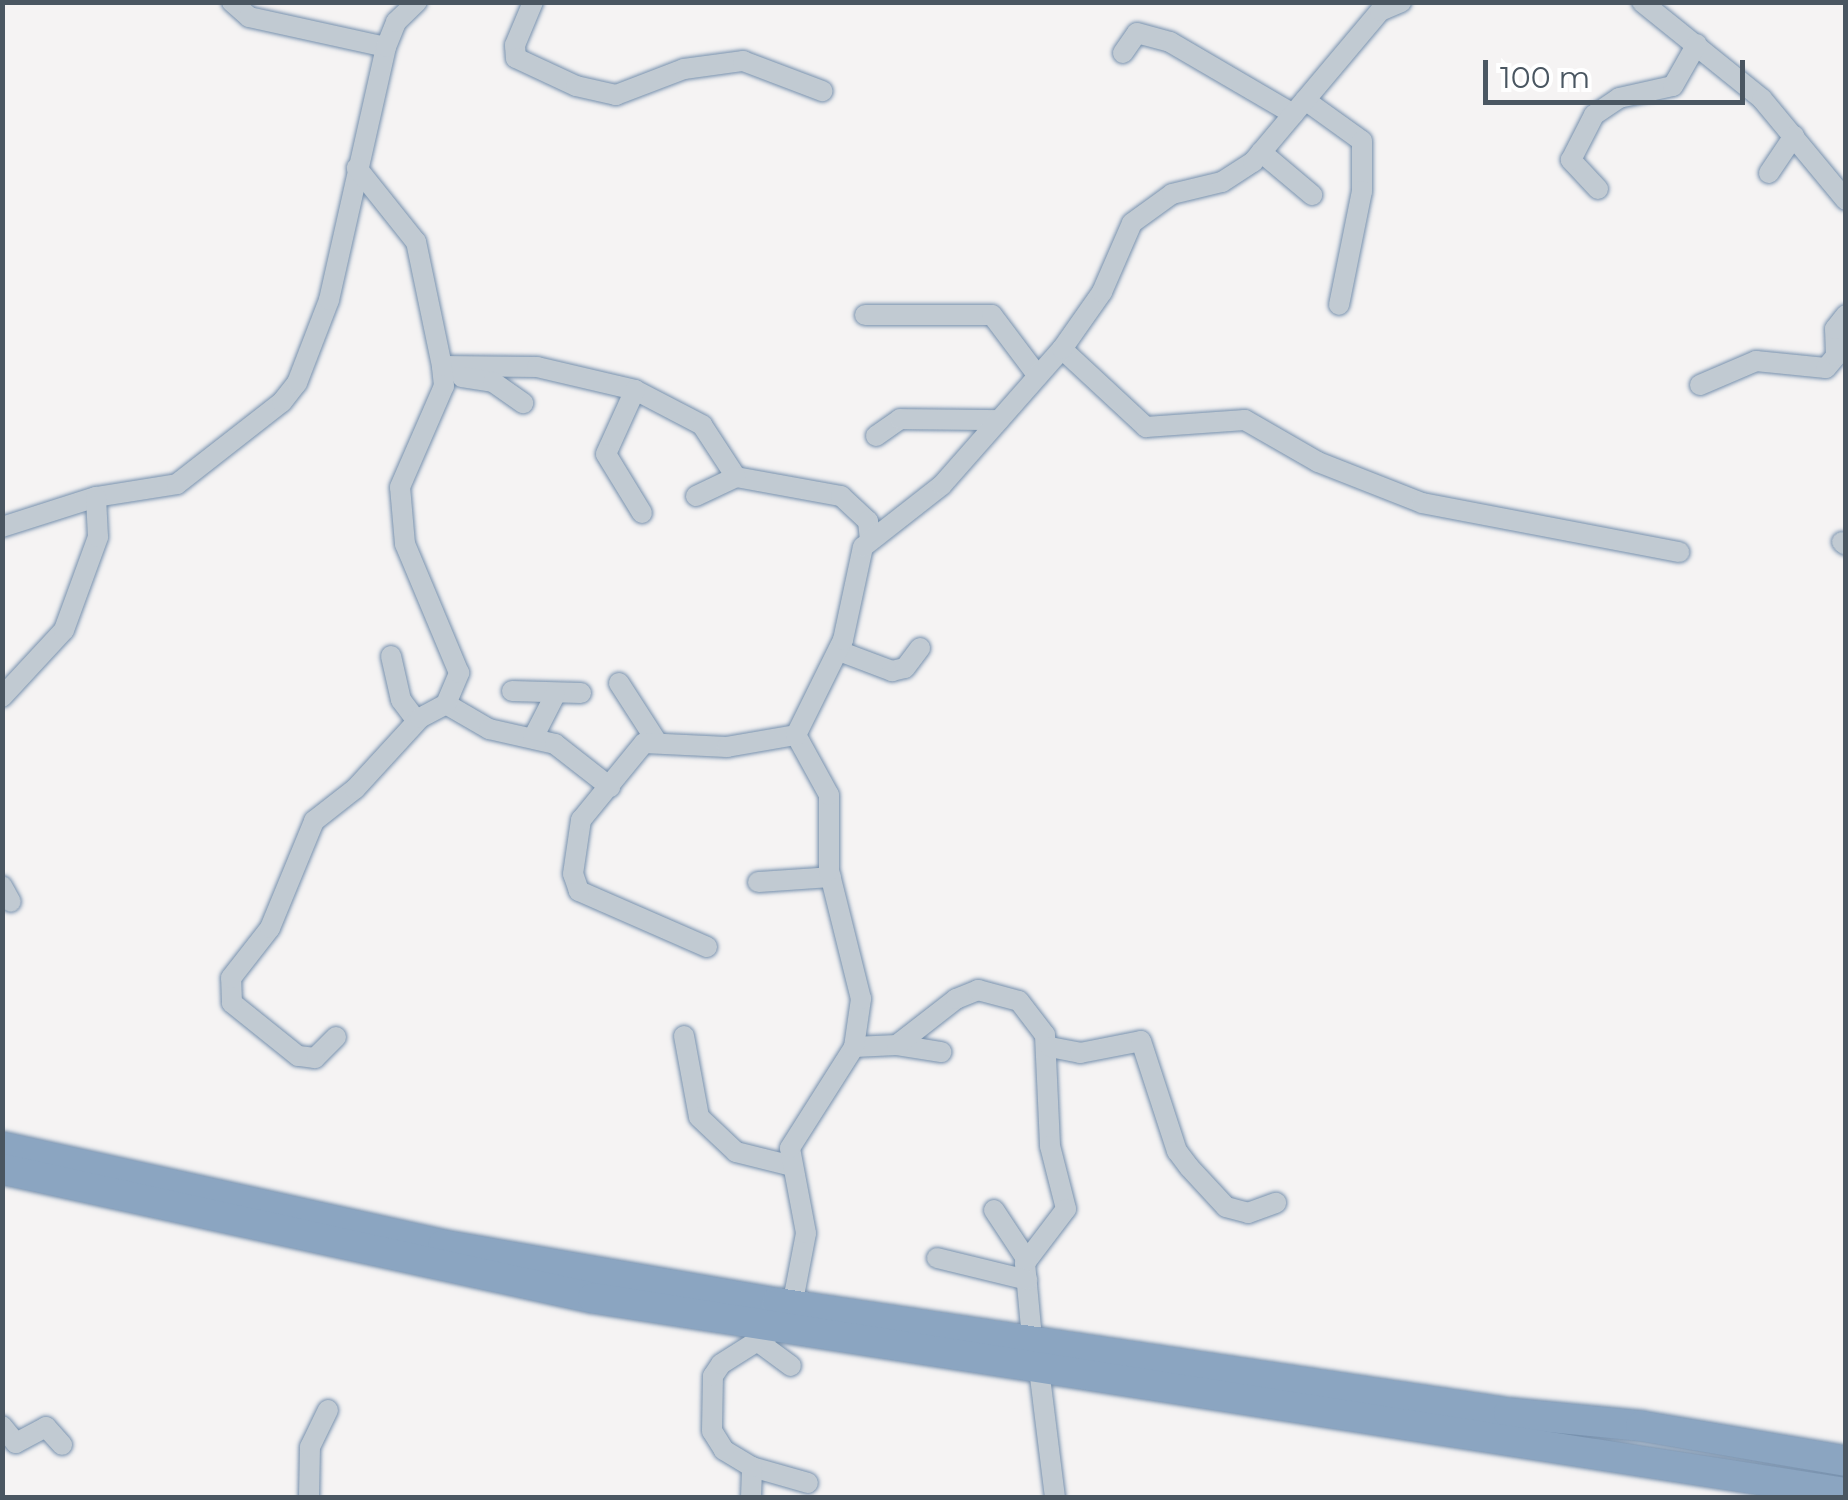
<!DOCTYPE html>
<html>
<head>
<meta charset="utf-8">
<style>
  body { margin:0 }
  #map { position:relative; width:1848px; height:1500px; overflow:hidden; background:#f5f3f3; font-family:Montserrat,sans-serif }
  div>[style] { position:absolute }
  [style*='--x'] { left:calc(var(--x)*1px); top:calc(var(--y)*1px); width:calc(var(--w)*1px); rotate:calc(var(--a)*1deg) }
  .roads { filter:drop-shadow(0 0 2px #7690ad) drop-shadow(0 0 2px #7690ad) }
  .minor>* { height:20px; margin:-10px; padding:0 10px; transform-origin:10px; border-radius:10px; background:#c1cad2 }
  .highway>* { height:30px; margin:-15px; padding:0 15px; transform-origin:15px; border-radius:15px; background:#8ba5c1 }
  span { translate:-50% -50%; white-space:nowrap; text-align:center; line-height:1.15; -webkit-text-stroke:9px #fff; paint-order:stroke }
  .frame { position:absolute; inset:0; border:5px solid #4a5661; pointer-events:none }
  .scale { position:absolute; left:1483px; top:60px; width:262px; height:45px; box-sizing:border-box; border:5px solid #4a5661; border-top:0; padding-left:12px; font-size:30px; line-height:35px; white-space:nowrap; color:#4a5661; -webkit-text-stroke:8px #fff; paint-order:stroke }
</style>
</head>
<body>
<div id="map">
  <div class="roads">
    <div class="minor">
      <i style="--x:232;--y:2;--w:23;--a:41"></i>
      <i style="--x:249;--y:17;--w:140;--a:12.4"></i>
      <i style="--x:533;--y:2;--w:47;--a:112.7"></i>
      <i style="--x:515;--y:45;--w:13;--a:86"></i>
      <i style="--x:516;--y:58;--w:66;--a:25"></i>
      <i style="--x:576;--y:86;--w:41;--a:12.7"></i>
      <i style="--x:616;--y:95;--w:73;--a:-20.9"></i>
      <i style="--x:684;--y:69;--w:60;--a:-7.7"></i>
      <i style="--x:743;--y:61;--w:85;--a:20.8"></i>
      <i style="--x:1642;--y:2;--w:154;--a:38.9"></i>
      <i style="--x:1762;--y:99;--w:131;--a:50.3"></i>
      <i style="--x:1123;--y:53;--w:24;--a:-55"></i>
      <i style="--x:1137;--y:33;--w:34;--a:15"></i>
      <i style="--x:1170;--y:42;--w:143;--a:30.3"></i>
      <i style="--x:1305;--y:100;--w:70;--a:35.7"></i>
      <i style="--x:1362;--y:141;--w:50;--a:90"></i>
      <i style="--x:1362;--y:191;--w:116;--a:101.4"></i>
      <i style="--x:1261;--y:152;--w:67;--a:40.1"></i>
      <i style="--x:1769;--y:173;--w:45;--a:-56"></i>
      <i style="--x:1598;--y:189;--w:40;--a:-133"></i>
      <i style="--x:1571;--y:160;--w:51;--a:-62.9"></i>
      <i style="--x:1594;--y:115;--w:30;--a:-34"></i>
      <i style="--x:1619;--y:98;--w:55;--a:-12.5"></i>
      <i style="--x:1673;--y:86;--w:48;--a:-60.3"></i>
      <i style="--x:865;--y:315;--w:127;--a:0"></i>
      <i style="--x:992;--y:315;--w:76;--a:53"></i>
      <i style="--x:1062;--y:349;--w:115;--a:42.9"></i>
      <i style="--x:1146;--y:427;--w:99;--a:-4"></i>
      <i style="--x:1245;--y:420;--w:84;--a:29.9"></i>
      <i style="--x:1318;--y:462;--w:112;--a:21.5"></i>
      <i style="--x:1422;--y:503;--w:262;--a:10.8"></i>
      <i style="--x:442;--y:366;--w:95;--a:0.6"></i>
      <i style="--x:537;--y:367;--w:101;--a:13.2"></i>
      <i style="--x:635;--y:390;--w:76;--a:27.6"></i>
      <i style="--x:702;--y:425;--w:62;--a:56.8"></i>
      <i style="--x:736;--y:477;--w:107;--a:10.3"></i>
      <i style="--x:841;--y:496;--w:37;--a:43"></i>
      <i style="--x:868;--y:521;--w:18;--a:84"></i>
      <i style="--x:462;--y:377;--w:31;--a:9"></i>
      <i style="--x:493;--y:382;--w:37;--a:35"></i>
      <i style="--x:1700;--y:385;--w:61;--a:-23.2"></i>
      <i style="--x:1756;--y:361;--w:70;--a:5.7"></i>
      <i style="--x:1826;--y:368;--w:16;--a:-50"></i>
      <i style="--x:1836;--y:356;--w:27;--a:-92"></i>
      <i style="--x:1835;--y:329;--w:18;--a:-52"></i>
      <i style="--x:635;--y:390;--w:70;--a:114.4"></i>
      <i style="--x:606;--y:454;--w:69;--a:58.6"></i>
      <i style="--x:876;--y:436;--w:29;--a:-35"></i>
      <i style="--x:900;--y:419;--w:99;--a:0.6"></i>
      <i style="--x:696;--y:496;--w:44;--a:-25.4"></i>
      <i style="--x:2;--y:527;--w:99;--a:-17.7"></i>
      <i style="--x:96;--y:497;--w:82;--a:-9.1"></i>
      <i style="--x:177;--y:484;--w:133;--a:-38"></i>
      <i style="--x:282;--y:402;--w:24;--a:-52"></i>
      <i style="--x:297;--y:383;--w:89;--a:-68.9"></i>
      <i style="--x:329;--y:300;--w:259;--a:-77.3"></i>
      <i style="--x:386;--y:47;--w:27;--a:-68"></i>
      <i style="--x:396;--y:22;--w:29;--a:-44"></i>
      <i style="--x:1842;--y:542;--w:5;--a:37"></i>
      <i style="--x:839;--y:651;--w:57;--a:20.7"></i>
      <i style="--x:892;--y:671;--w:13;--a:-13"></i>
      <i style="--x:905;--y:668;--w:25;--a:-53"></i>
      <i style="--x:391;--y:656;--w:45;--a:77.2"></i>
      <i style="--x:401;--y:700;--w:26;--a:53"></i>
      <i style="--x:619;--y:683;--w:70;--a:57.2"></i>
      <i style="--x:512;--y:691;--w:69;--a:1.7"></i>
      <i style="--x:2;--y:697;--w:91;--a:-47.2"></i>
      <i style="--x:64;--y:630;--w:99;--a:-69.9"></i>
      <i style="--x:98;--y:537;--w:40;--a:-92.9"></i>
      <i style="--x:446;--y:704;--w:50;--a:30.2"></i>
      <i style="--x:489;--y:729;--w:68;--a:12.8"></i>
      <i style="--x:555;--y:744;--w:70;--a:38"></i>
      <i style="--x:533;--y:738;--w:48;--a:-62.9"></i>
      <i style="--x:758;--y:882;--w:73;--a:-3.9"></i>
      <i style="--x:2;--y:886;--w:18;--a:61"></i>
      <i style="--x:707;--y:947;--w:140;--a:-156.4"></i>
      <i style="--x:579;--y:891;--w:18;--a:-109"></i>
      <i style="--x:573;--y:874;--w:55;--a:-81.6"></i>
      <i style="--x:581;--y:820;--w:99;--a:-50.7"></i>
      <i style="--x:644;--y:743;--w:83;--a:2.8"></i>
      <i style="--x:727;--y:747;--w:70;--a:-9.9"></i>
      <i style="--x:684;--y:1036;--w:82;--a:79.5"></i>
      <i style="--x:699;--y:1117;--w:51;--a:43.4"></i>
      <i style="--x:736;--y:1152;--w:58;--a:14"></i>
      <i style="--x:336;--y:1037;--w:30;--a:135"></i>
      <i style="--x:315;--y:1058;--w:17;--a:-173"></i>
      <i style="--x:298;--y:1056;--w:85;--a:-141.2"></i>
      <i style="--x:232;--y:1003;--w:25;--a:-92"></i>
      <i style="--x:231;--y:978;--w:63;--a:-52"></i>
      <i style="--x:270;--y:928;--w:116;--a:-67.6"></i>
      <i style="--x:314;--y:821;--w:52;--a:-38"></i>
      <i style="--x:355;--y:789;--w:96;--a:-47.5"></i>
      <i style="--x:420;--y:718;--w:30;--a:-28"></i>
      <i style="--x:446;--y:704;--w:34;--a:-67"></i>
      <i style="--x:459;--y:673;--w:140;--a:-112.7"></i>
      <i style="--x:405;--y:544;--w:57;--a:-95"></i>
      <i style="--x:400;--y:487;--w:110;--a:-66.5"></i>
      <i style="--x:444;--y:386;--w:20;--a:-96"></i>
      <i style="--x:442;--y:366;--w:127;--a:-101.8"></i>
      <i style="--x:416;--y:242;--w:95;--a:-128.6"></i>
      <i style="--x:897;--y:1045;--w:45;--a:9"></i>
      <i style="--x:854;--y:1047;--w:43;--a:-2.7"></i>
      <i style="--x:897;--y:1045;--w:75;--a:-37.9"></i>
      <i style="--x:956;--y:999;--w:24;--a:-22"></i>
      <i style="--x:978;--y:990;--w:42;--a:15"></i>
      <i style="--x:1019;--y:1001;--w:43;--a:52.6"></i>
      <i style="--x:1045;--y:1035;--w:111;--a:87.4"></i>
      <i style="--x:1050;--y:1146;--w:65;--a:75.7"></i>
      <i style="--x:1066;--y:1209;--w:68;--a:127.2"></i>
      <i style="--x:1025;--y:1263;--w:75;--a:84.7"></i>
      <i style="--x:1050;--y:1047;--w:31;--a:11"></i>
      <i style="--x:1080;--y:1053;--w:62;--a:-11.1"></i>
      <i style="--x:1141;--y:1041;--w:116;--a:71.9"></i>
      <i style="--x:1177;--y:1151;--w:20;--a:53"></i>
      <i style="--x:1189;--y:1167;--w:54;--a:47.2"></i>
      <i style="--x:1226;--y:1207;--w:23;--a:15"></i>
      <i style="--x:1248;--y:1213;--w:30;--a:-20"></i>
      <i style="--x:994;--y:1210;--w:60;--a:56.6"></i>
      <i style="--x:937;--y:1258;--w:93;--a:13.7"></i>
      <i style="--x:792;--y:1306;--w:74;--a:-79.1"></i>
      <i style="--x:806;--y:1233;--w:86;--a:-100.7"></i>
      <i style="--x:790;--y:1148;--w:120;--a:-57.6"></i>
      <i style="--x:854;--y:1047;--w:49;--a:-81.7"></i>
      <i style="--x:861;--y:999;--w:132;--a:-104"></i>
      <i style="--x:829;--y:871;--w:76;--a:-90"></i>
      <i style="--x:829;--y:795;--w:68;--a:-118.8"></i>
      <i style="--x:796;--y:735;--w:106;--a:-63.7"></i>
      <i style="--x:843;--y:640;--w:95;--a:-77.9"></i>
      <i style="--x:863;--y:547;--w:100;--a:-38.1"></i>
      <i style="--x:942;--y:485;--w:181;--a:-48.6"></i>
      <i style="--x:1062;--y:349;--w:70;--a:-54.9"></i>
      <i style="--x:1102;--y:292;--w:75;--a:-66.5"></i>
      <i style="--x:1132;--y:223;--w:49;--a:-35.9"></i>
      <i style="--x:1172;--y:194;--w:51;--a:-13.5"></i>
      <i style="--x:1222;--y:182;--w:37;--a:-33"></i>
      <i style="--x:1253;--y:162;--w:197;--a:-49.9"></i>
      <i style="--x:1380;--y:11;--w:23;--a:-23"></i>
      <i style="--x:757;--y:1341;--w:42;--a:36.3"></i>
      <i style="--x:1039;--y:1369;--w:130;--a:82.9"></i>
      <i style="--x:2;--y:1426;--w:22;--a:51"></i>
      <i style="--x:16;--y:1443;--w:34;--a:-28"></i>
      <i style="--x:46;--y:1427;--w:24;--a:48"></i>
      <i style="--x:752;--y:1467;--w:58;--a:15.9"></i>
      <i style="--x:309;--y:1498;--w:51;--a:-88.9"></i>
      <i style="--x:310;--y:1447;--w:41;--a:-64.1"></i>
      <i style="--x:751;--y:1498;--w:31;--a:-88"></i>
      <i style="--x:752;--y:1467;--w:33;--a:-149"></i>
      <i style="--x:724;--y:1450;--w:22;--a:-122"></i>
      <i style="--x:712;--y:1431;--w:55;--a:-89"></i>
      <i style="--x:713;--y:1376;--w:14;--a:-56"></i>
      <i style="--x:721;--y:1364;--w:67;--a:-32.3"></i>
    </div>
    <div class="highway">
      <i style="--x:2;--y:1147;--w:452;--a:12.5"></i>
      <i style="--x:443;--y:1245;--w:339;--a:9.9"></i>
      <i style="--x:777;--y:1303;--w:740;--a:8.55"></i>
      <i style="--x:1509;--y:1413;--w:133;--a:5.6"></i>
      <i style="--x:1641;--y:1426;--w:208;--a:9.7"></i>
      <i style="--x:2;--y:1169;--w:605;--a:12.31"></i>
      <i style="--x:593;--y:1298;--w:1268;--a:8.85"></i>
    </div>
  </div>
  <div class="frame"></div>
  <div class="scale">100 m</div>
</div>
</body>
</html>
